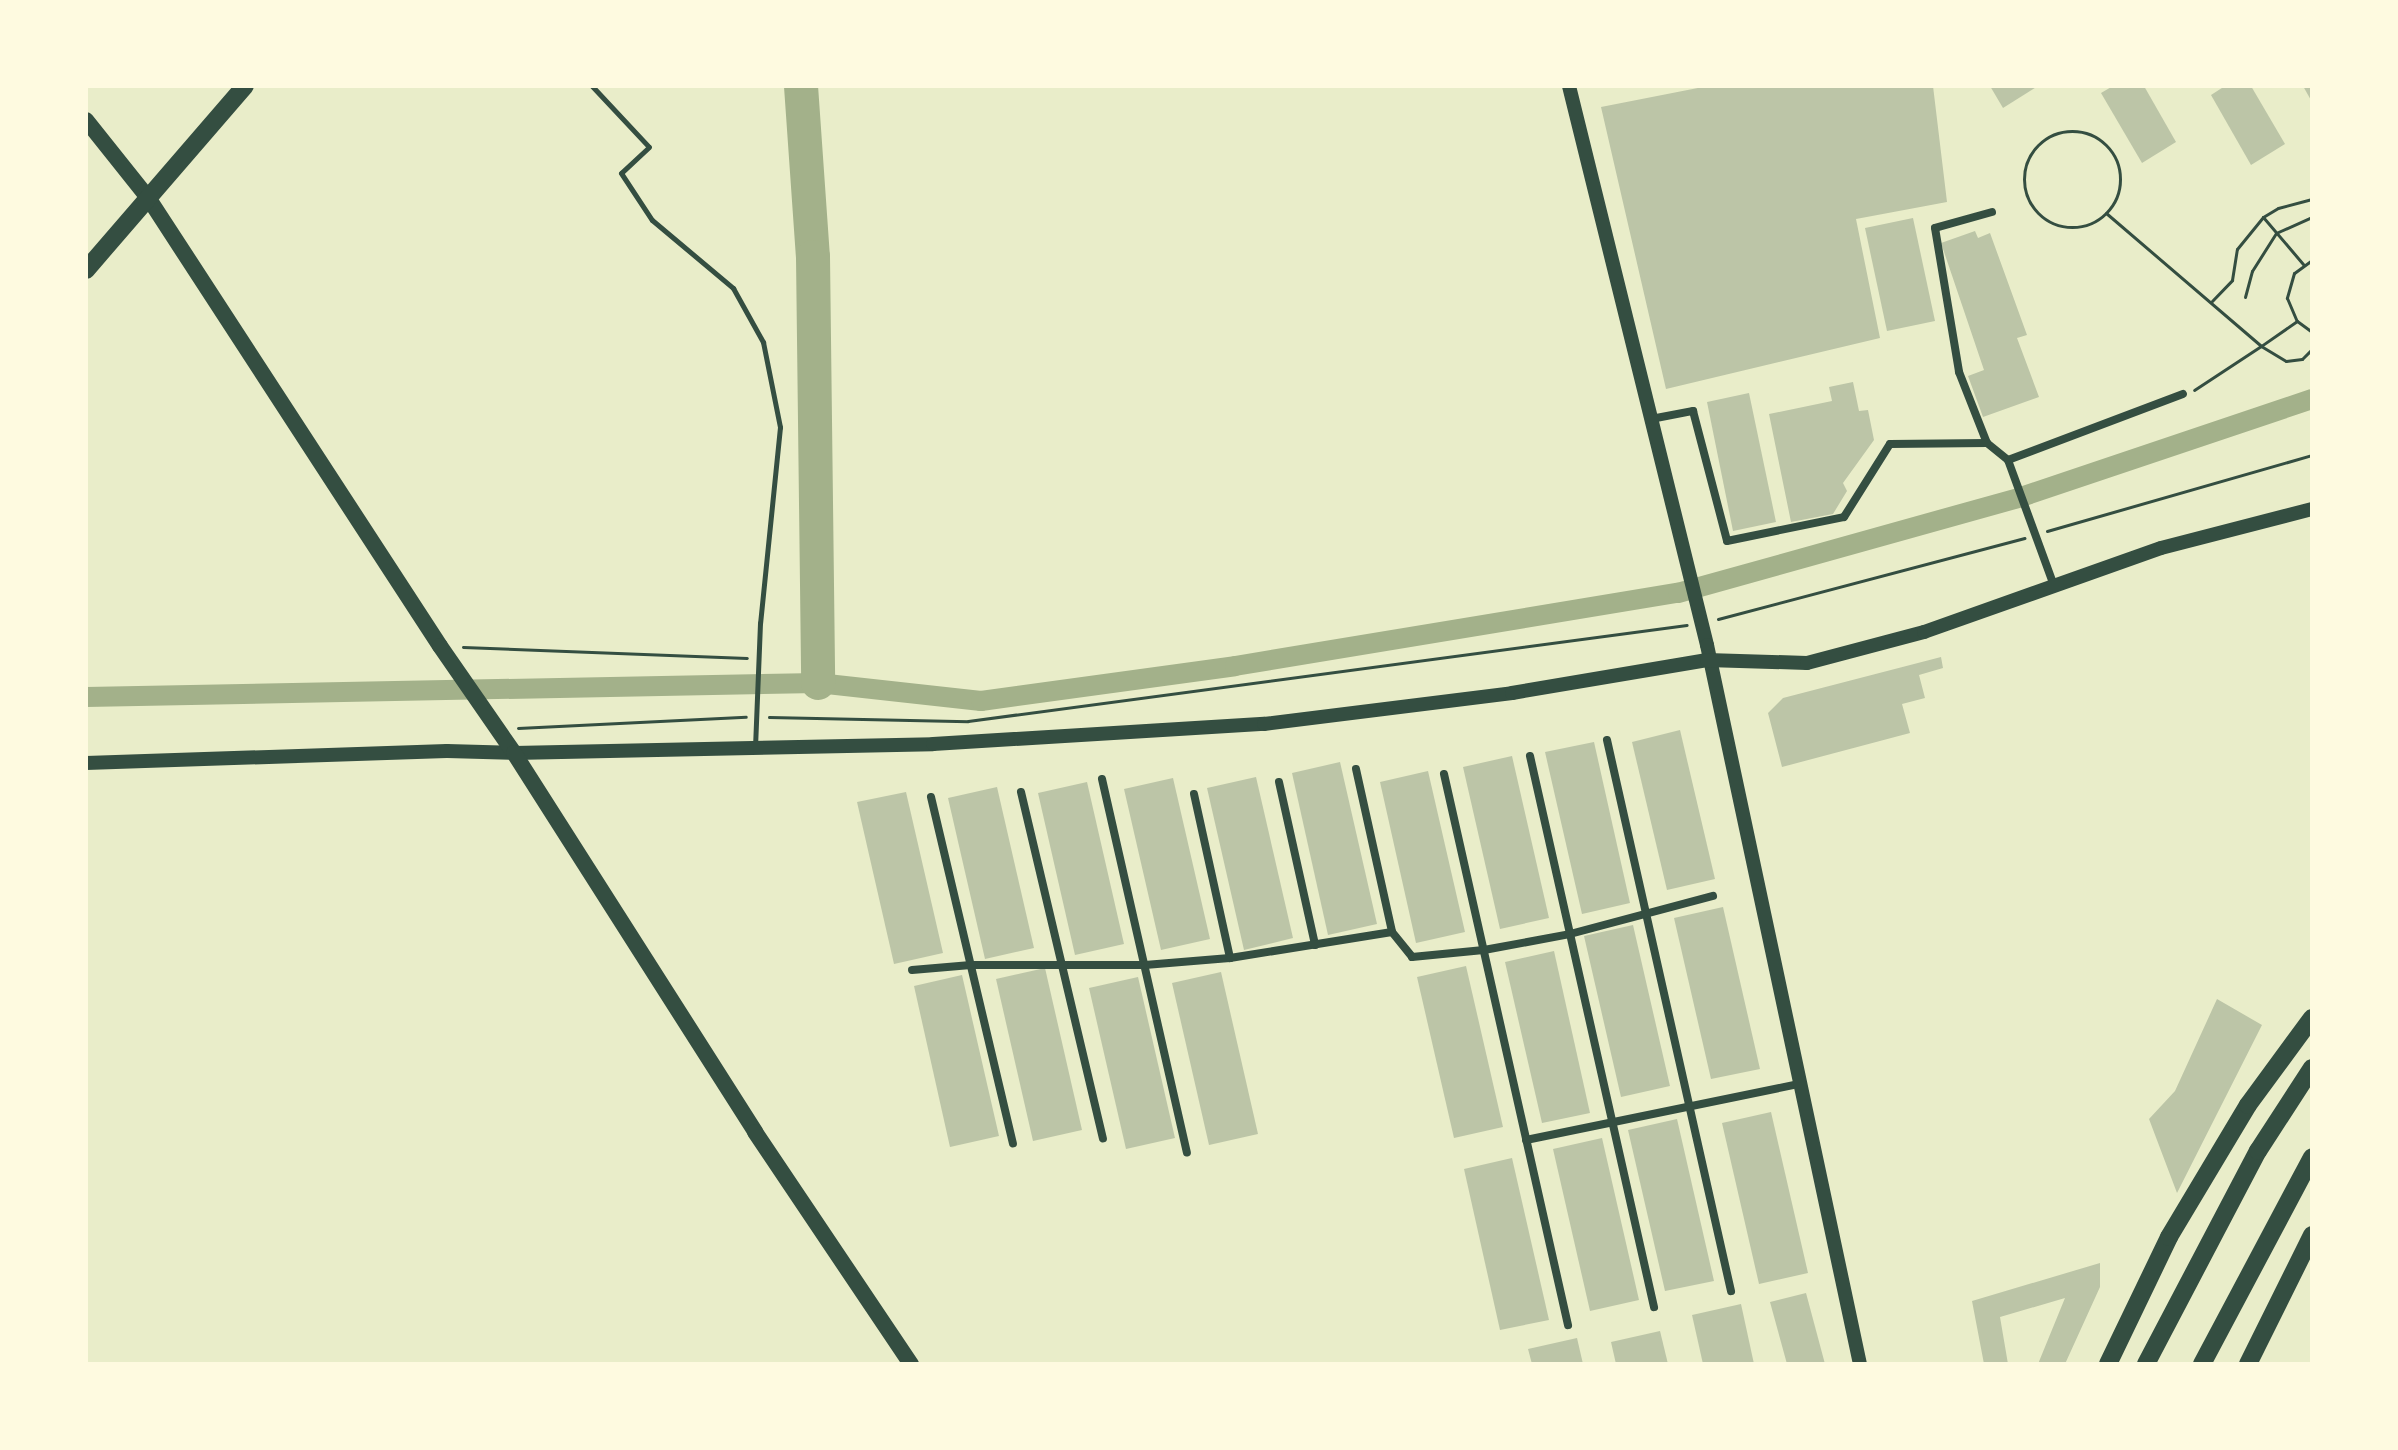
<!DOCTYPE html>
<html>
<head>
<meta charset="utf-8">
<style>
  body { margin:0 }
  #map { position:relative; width:2398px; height:1450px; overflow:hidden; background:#e9edc9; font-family:"Exo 2",sans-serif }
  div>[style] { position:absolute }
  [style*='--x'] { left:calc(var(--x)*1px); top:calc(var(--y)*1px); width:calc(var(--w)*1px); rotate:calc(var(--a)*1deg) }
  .canal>* { height:20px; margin:-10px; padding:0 10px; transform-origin:10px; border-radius:10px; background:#a3b18a }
  .river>* { height:34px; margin:-17px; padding:0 17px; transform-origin:17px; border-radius:17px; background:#a3b18a }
  .building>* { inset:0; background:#bcc5a7 }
  .path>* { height:3px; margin:-1.5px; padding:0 1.5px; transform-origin:1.5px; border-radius:1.5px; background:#344e41 }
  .path>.ring { margin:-1.5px; padding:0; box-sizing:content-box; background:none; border:3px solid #344e41; border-radius:50% }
  .service>* { height:5px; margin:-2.5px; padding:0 2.5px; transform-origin:2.5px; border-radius:2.5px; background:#344e41 }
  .minor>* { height:8px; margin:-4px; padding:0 4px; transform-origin:4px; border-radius:4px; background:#344e41 }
  .tertiary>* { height:14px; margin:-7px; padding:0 7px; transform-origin:7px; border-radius:7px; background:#344e41 }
  .secondary>* { height:16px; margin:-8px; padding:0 8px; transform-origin:8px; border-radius:8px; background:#344e41 }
  .primary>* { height:18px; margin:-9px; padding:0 9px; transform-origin:9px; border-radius:9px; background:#344e41 }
  .trunk>* { height:18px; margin:-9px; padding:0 9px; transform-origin:9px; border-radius:9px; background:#344e41 }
  span { translate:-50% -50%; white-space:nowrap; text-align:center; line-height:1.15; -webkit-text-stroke:6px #fefae0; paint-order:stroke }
  .frame { position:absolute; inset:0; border:88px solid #fefae0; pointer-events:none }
</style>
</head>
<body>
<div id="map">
  <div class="canal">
    <i style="--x:86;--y:697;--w:732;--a:-1.1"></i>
    <i style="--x:818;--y:683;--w:164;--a:6.3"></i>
    <i style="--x:981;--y:701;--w:256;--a:-7.8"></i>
    <i style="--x:1235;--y:666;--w:449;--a:-9.4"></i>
    <i style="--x:1678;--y:593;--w:356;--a:-15.6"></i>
    <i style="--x:2021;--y:497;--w:307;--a:-18.6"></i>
  </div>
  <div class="river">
    <i style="--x:801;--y:86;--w:171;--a:86"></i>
    <i style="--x:813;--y:257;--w:426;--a:89.3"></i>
  </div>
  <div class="building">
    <i style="clip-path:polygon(1708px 86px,1933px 86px,1947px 202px,1856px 219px,1880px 338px,1666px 389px,1601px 107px)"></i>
    <i style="clip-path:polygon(1990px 86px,2038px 86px,2003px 108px)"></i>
    <i style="clip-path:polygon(2113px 86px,2144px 86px,2176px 142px,2142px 163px,2101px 93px)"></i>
    <i style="clip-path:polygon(2225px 86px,2251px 86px,2285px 144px,2251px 165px,2211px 95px)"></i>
    <i style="clip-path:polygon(2303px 86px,2312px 86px,2312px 102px)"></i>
    <i style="clip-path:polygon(1913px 218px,1935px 321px,1887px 331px,1865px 228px)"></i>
    <i style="clip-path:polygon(1975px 231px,1978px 238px,1990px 233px,2027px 335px,2017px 338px,2039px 397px,1983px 417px,1968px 376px,1984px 370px,1941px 243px)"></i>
    <i style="clip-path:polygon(1853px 382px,1859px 411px,1868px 410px,1874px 440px,1843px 483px,1847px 491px,1833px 514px,1791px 522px,1769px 414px,1832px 401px,1829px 387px)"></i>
    <i style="clip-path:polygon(1749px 393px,1776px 522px,1733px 531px,1707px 402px)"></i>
    <i style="clip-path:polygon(1941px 657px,1943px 668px,1919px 675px,1925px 698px,1902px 704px,1910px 733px,1782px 767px,1768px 713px,1783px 698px)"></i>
    <i style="clip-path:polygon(1680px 730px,1715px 879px,1667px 890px,1632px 742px)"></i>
    <i style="clip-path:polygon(1594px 742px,1630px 903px,1582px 914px,1545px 752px)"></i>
    <i style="clip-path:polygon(1512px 756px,1549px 918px,1500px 929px,1463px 767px)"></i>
    <i style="clip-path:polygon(1340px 762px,1377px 924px,1328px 935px,1292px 773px)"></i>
    <i style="clip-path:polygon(1428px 771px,1465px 932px,1416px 943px,1380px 782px)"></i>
    <i style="clip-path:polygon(1256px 777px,1293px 938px,1244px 950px,1207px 788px)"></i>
    <i style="clip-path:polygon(1173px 778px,1210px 939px,1161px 950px,1124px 789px)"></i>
    <i style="clip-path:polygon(1087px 782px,1124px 944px,1075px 955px,1038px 793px)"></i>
    <i style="clip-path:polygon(997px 787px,1034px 948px,985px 959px,948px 798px)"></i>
    <i style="clip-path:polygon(906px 792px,943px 953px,894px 964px,857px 802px)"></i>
    <i style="clip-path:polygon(1723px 907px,1760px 1069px,1711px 1079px,1674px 918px)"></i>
    <i style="clip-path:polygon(1633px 925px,1670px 1086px,1621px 1097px,1584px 936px)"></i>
    <i style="clip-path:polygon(1554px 951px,1590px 1113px,1542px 1123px,1505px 962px)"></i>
    <i style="clip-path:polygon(1466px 966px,1503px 1127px,1454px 1138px,1417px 977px)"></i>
    <i style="clip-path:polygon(1045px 968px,1082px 1130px,1033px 1141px,996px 979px)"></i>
    <i style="clip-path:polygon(1221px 972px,1258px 1134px,1209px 1145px,1172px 983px)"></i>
    <i style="clip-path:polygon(962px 975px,999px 1136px,950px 1147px,914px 986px)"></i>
    <i style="clip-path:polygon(1138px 977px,1175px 1138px,1126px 1149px,1089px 988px)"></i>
    <i style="clip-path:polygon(2217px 999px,2262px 1025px,2177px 1193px,2149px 1119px,2175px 1091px)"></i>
    <i style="clip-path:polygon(1771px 1112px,1808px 1273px,1759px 1284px,1722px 1123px)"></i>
    <i style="clip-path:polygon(1677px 1119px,1714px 1281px,1665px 1291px,1628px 1130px)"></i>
    <i style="clip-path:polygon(1602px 1138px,1639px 1300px,1590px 1311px,1553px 1149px)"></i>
    <i style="clip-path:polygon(1512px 1158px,1549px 1320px,1500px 1330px,1464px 1169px)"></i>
    <i style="clip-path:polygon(2100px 1263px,2100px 1287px,2065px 1364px,2038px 1364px,2065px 1298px,2000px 1317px,2008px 1364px,1984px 1364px,1972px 1301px)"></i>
    <i style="clip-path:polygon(1806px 1293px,1825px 1364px,1787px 1364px,1770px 1302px)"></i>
    <i style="clip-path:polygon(1741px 1304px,1754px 1364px,1703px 1364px,1692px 1315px)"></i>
    <i style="clip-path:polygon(1660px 1331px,1668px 1364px,1616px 1364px,1611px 1342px)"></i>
    <i style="clip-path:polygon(1577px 1338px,1583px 1364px,1532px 1364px,1528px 1349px)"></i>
  </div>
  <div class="path">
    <i class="ring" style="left:2024px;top:131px;width:93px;height:93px"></i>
    <i style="--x:2106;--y:213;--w:204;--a:40.6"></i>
    <i style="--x:2261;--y:346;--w:80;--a:146.7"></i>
    <i style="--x:2263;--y:217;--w:17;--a:-31"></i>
    <i style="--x:2278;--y:208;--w:35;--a:-15"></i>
    <i style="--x:2312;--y:260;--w:22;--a:144"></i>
    <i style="--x:2294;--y:273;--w:26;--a:106"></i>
    <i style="--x:2287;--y:298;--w:25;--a:67"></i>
    <i style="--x:2297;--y:321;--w:19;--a:36"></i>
    <i style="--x:2245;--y:297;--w:27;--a:-75"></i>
    <i style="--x:2252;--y:271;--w:45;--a:-57.7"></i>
    <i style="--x:2276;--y:233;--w:39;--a:-24"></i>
    <i style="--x:2212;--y:301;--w:29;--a:-46"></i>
    <i style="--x:2232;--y:280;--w:31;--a:-81"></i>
    <i style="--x:2237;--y:249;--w:41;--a:-50.9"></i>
    <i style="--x:2263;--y:217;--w:62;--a:49.6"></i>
    <i style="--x:2297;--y:321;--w:44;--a:145.2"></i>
    <i style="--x:2261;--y:346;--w:29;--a:31"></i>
    <i style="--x:2286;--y:361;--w:16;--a:-7"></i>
    <i style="--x:2302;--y:359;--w:14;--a:-45"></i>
    <i style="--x:2047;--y:531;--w:276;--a:-16"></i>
    <i style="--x:1718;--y:619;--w:317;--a:-14.8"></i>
    <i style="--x:463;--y:647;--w:284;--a:2.2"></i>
    <i style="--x:769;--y:717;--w:199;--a:1.2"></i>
    <i style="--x:968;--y:721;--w:725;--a:-7.61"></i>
    <i style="--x:518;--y:728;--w:228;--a:-2.8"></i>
  </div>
  <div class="service">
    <i style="--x:592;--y:86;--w:83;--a:46.9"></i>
    <i style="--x:649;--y:147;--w:38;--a:137"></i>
    <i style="--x:621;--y:173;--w:56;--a:56.6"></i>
    <i style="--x:652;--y:220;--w:106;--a:40"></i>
    <i style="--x:733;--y:288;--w:62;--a:60.9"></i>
    <i style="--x:763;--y:342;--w:87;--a:78.7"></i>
    <i style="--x:780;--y:427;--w:197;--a:95.8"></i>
    <i style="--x:760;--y:623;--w:122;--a:92.3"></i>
  </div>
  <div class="minor">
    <i style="--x:1992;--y:212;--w:59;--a:164.3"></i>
    <i style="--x:1935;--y:228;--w:146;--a:80.5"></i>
    <i style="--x:1959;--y:372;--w:76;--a:68.5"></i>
    <i style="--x:1987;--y:443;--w:27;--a:39"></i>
    <i style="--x:2008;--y:460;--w:134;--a:69.9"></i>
    <i style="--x:1651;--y:419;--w:43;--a:-10.8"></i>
    <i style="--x:1693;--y:411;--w:134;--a:75.3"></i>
    <i style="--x:1727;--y:541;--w:119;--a:-11.6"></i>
    <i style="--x:1844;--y:517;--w:86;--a:-57.8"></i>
    <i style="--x:1890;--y:444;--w:97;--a:-0.6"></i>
    <i style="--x:2008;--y:460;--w:187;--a:-20.7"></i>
    <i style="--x:1607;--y:740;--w:565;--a:77.32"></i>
    <i style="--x:1530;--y:756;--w:565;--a:77.32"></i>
    <i style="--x:1356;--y:769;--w:167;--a:77.5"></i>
    <i style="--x:1444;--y:774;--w:565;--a:77.32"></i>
    <i style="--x:1102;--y:779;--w:383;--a:77.2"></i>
    <i style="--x:1279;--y:782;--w:167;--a:77.5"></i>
    <i style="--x:1021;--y:792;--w:356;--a:76.7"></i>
    <i style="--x:1194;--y:794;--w:168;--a:77.6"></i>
    <i style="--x:931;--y:797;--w:356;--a:76.7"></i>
    <i style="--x:912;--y:970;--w:59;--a:-4.8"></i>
    <i style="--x:971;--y:965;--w:174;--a:0"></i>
    <i style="--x:1145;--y:965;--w:85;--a:-4.7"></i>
    <i style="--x:1230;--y:958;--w:164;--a:-9.1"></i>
    <i style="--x:1392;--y:932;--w:32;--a:51"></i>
    <i style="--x:1412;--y:957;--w:72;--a:-5.6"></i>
    <i style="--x:1484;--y:950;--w:87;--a:-10.5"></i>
    <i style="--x:1570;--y:934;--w:148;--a:-14.9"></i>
    <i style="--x:1526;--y:1140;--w:280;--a:-11.6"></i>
  </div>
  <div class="tertiary">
    <i style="--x:1569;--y:86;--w:576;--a:76.13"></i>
    <i style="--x:1707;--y:645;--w:735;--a:77.99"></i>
    <i style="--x:86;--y:763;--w:361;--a:-1.9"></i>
    <i style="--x:447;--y:751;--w:67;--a:1.7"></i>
    <i style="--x:514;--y:753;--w:419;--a:-1.2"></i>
    <i style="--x:933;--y:744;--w:332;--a:-3.5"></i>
    <i style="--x:1264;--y:724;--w:250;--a:-7.1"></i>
    <i style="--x:1512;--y:693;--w:198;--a:-9.6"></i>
    <i style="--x:1707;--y:660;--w:100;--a:1.7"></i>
    <i style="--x:1807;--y:663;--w:121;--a:-14.8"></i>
    <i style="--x:1924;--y:632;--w:251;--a:-19.5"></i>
    <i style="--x:2161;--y:548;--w:156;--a:-14.5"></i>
  </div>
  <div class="secondary">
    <i style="--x:86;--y:120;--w:101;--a:51.4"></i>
    <i style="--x:149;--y:199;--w:533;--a:56.94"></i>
    <i style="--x:440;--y:646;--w:130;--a:55.3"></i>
    <i style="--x:514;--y:753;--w:449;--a:57.5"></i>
    <i style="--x:755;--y:1132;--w:280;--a:56.1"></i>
  </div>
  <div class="primary">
    <i style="--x:86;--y:270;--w:243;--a:-49.2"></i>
    <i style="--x:2108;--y:1364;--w:141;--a:-64.3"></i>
    <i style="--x:2169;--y:1237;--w:154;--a:-59.1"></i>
    <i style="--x:2248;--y:1105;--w:108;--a:-53.7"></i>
    <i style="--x:2248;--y:1364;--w:144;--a:-63.6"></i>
  </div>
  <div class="trunk">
    <i style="--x:2146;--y:1364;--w:241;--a:-62.3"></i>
    <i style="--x:2258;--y:1151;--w:99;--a:-57"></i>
    <i style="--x:2202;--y:1364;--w:234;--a:-62"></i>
  </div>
  <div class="frame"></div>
</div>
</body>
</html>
